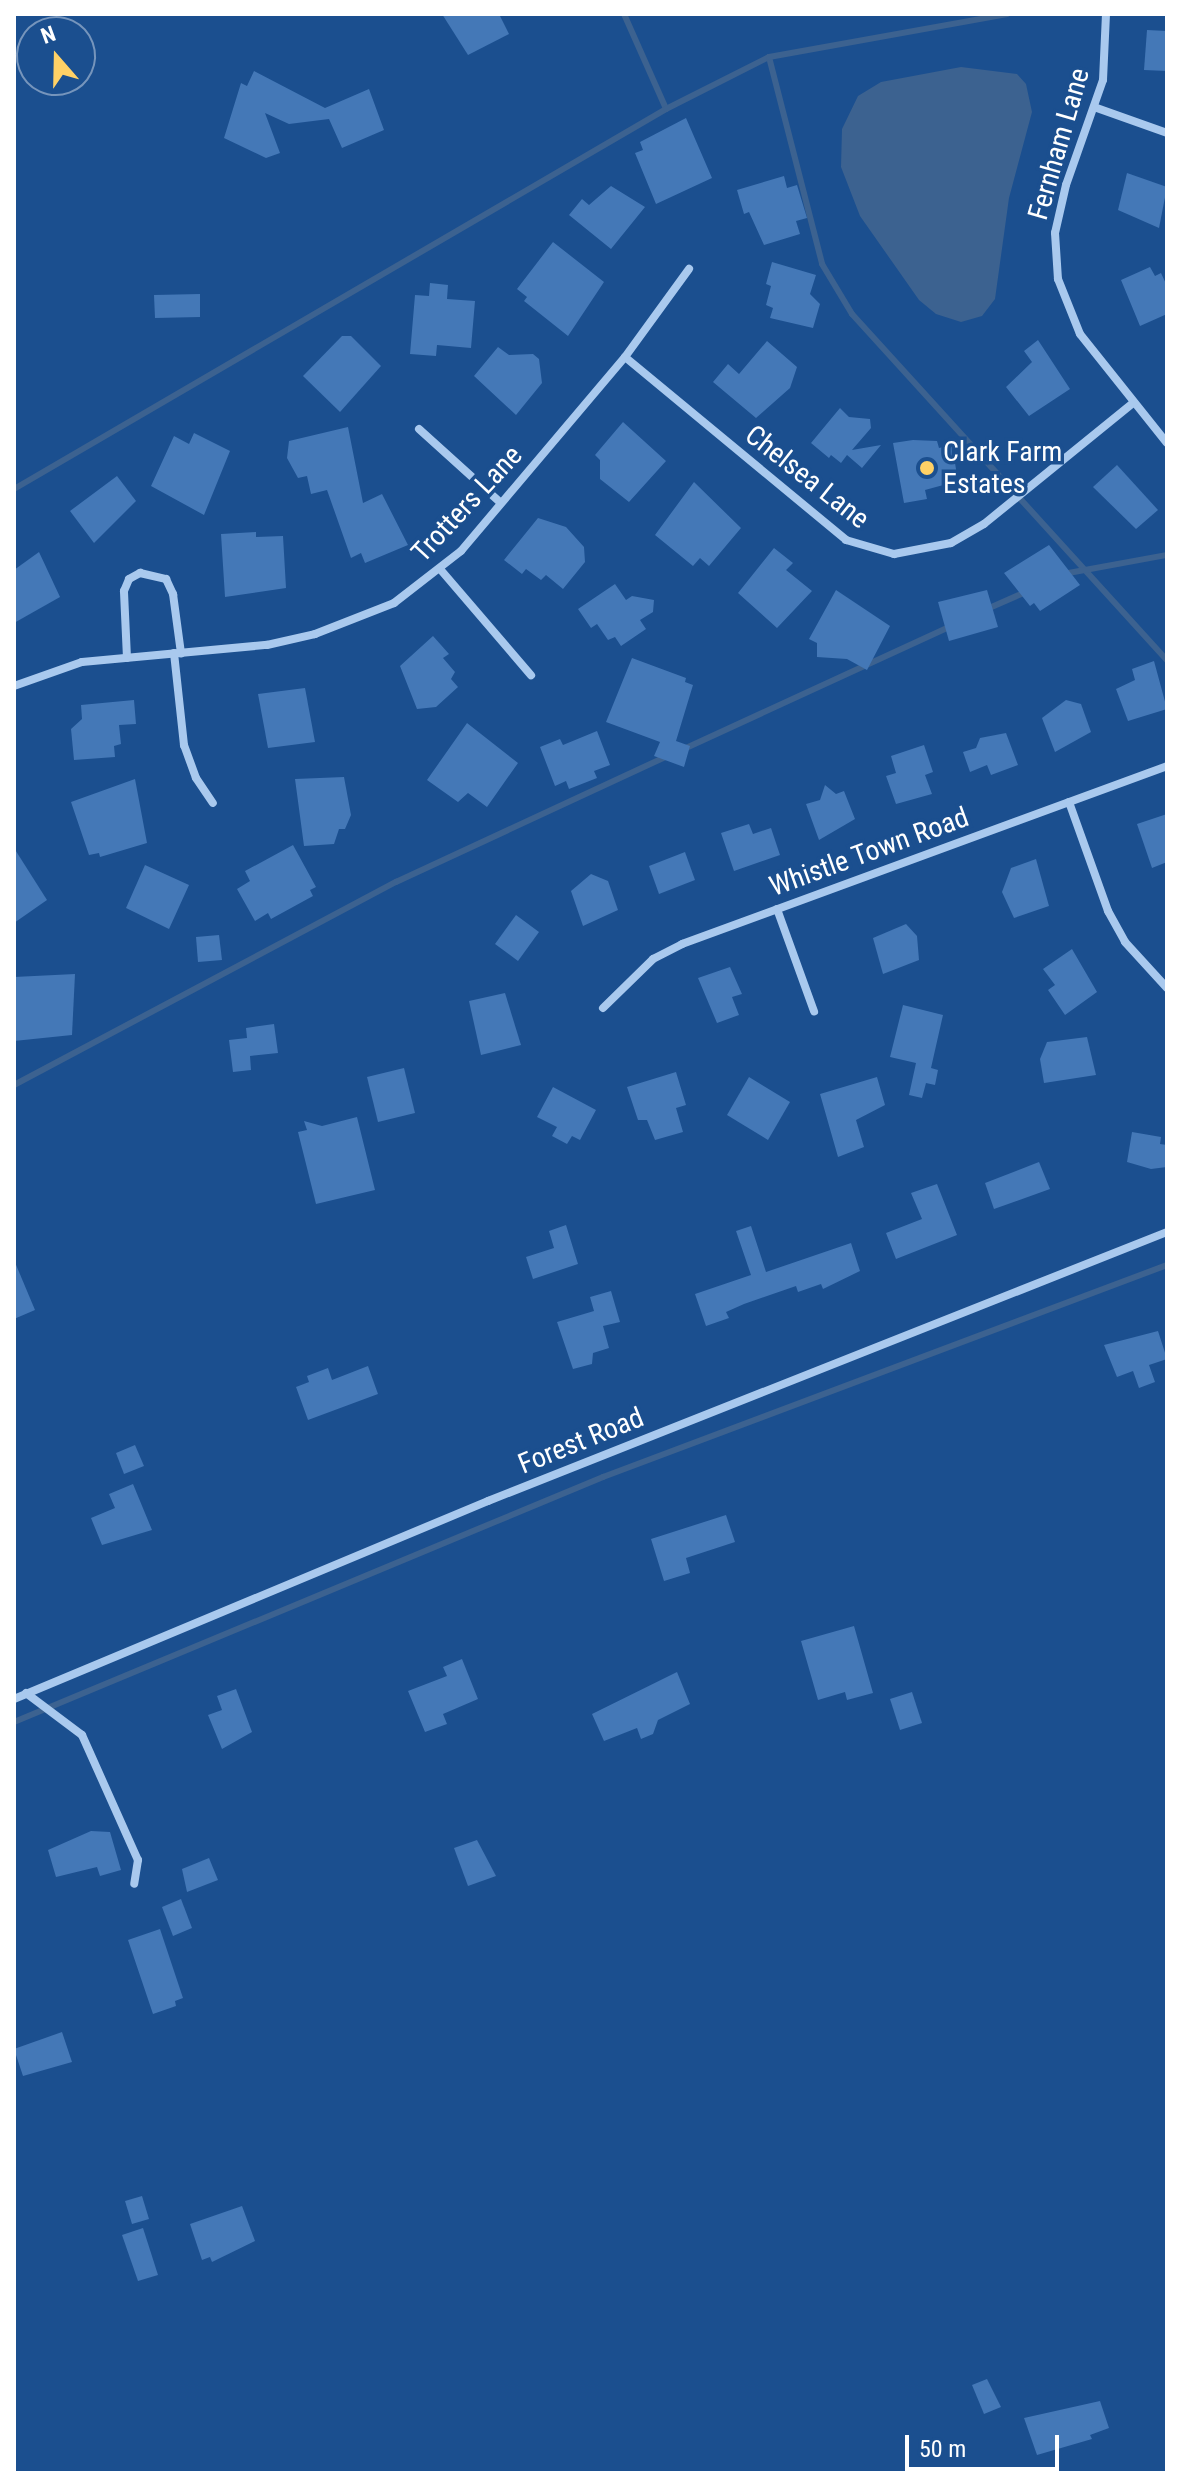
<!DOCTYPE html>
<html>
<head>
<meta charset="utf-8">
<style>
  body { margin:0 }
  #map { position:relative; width:1181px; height:2487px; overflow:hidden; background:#1b4f8f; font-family:"Roboto Condensed",sans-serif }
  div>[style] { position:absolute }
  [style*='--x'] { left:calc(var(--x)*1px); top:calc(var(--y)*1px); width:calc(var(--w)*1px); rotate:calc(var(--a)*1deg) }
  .water>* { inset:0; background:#3c6290 }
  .stream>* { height:6px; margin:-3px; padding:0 3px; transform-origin:3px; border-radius:3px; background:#3c6290 }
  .building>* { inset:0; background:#4478b7 }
  .street>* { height:8px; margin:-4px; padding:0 4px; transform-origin:4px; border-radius:4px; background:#a9c9ee }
  .dots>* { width:22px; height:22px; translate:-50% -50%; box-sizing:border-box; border:4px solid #1b4f8f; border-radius:50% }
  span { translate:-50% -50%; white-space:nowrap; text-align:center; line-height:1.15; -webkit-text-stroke:7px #1b4f8f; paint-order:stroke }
  .street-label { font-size:28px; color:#fff }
  .poi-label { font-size:28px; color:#fff }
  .left { translate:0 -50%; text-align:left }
  .frame { position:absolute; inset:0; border:16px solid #fff; pointer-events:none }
  .north { position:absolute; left:16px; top:16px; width:80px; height:80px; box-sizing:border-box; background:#1b4f8f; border:2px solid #7695bc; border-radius:50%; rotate:340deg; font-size:22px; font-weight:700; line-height:32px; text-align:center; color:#fff }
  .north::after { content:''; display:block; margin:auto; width:28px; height:36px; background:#ffd166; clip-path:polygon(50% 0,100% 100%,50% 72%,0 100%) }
  .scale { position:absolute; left:905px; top:2435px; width:154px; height:36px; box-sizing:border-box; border:4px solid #fff; border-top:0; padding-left:10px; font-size:24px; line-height:28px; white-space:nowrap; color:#fff; -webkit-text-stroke:6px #1b4f8f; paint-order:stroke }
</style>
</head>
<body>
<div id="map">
  <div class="water">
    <i style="clip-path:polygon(961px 67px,1017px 74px,1026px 84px,1032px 112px,1009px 198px,995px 299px,982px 316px,961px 322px,936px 314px,919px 300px,860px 216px,841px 167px,842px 129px,858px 96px,881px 82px)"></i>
  </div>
  <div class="stream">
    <i style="--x:624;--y:14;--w:104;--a:66.1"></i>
    <i style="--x:769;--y:57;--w:214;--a:75.6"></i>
    <i style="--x:822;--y:264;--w:58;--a:59"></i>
    <i style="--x:852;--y:314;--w:468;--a:47.7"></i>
    <i style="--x:14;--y:489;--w:755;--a:-30.23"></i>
    <i style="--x:666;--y:109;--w:115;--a:-26.8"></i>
    <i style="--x:769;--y:57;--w:242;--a:-10.2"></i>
    <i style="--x:1063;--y:574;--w:106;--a:-10.4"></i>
    <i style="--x:987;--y:609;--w:45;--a:-23.7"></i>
    <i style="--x:686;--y:748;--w:292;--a:-24.7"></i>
    <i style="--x:14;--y:1085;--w:433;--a:-28"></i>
    <i style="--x:396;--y:882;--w:300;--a:-24.9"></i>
    <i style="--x:14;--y:1722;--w:638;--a:-22.59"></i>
    <i style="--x:603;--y:1477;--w:603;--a:-20.6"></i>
  </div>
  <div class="building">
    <i style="clip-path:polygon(442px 14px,499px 14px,509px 34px,468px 55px)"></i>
    <i style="clip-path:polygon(1147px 30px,1167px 31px,1167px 71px,1144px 70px)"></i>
    <i style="clip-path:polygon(254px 71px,325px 108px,369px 89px,384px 130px,342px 148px,329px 119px,289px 124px,265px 113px,280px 153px,266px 158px,224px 138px,241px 83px,247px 86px)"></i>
    <i style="clip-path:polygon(686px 118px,712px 178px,656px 204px,635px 153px,643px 150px,640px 142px)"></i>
    <i style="clip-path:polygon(1127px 173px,1167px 187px,1159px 228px,1118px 210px)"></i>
    <i style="clip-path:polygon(784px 176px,787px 188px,797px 185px,807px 218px,796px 221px,800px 234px,764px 245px,749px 212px,744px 214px,737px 190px)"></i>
    <i style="clip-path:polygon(611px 186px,645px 207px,611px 249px,569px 215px,582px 199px,589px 205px)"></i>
    <i style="clip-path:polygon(553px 242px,604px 282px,568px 336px,524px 301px,527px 297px,517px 289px)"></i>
    <i style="clip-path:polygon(772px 262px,816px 275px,810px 294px,820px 304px,813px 328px,770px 318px,773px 308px,766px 305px,771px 286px,766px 284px)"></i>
    <i style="clip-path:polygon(1150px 267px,1155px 276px,1161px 273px,1167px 286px,1167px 314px,1140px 326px,1121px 280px)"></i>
    <i style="clip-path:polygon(430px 283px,448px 285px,447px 299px,475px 301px,471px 348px,437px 345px,436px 356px,410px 354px,415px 295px,429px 296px)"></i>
    <i style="clip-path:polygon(200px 294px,200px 317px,155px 318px,154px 295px)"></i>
    <i style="clip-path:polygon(342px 336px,351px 336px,381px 366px,340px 412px,303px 376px)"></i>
    <i style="clip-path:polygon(1038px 340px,1070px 389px,1029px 416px,1006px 387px,1032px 362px,1024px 351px)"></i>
    <i style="clip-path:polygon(767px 341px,797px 367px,790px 388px,756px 418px,713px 382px,728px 364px,739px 374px)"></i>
    <i style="clip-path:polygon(498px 347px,509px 355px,533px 354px,539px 359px,542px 383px,516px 415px,474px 376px)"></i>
    <i style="clip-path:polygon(840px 408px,849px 417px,870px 419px,871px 428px,852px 450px,881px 445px,862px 468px,847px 455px,841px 463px,831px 455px,829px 458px,811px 443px)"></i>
    <i style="clip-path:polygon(623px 422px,666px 461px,629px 502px,600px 479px,600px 460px,595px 455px)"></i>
    <i style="clip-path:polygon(348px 427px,363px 503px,382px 494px,408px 545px,365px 563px,361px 553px,351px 558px,327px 490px,311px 494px,307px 476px,298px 478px,287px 458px,289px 441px)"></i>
    <i style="clip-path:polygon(194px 433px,230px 451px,204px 515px,151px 486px,174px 436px,189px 444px)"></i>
    <i style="clip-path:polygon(913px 440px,937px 441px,939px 448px,952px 445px,958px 481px,925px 490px,927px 499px,904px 503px,893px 443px)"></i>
    <i style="clip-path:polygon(1117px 465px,1158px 510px,1136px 529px,1093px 487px)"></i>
    <i style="clip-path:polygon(117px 476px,136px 501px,94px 543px,70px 511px)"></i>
    <i style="clip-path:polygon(694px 482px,741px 528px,709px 566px,700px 558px,693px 566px,655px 535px)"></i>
    <i style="clip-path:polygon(538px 518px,566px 527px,584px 547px,585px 562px,563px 589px,546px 575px,541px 580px,526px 569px,522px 574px,504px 560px)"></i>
    <i style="clip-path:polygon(256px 532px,256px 537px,283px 536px,286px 588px,225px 597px,221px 534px)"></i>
    <i style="clip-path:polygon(1049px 545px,1080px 585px,1040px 611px,1034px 603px,1030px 606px,1004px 573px)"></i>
    <i style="clip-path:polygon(774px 548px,793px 563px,786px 570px,812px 591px,777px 628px,738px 593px)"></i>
    <i style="clip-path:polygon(39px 552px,60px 597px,14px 623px,14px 570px)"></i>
    <i style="clip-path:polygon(615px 584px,626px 600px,632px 596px,654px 600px,653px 612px,640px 620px,646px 629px,621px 646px,615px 637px,608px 640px,597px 624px,591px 628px,578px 609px)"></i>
    <i style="clip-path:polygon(836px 590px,890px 626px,867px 670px,847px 659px,817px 657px,817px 643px,809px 639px)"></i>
    <i style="clip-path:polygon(987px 590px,998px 627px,949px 641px,938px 602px)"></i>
    <i style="clip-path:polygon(433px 636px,449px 654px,443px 658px,455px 672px,451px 679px,458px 687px,436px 707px,417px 709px,400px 666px)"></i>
    <i style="clip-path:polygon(632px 658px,686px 678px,685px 682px,693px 685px,676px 741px,690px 746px,684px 767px,654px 756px,660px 742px,606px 722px)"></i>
    <i style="clip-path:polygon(1154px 661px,1167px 709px,1128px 721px,1116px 689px,1135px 680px,1132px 669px)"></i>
    <i style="clip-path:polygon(305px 688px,315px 742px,268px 748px,258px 694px)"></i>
    <i style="clip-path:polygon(134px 700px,136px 724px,119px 725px,121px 744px,114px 746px,115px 757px,74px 760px,71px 729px,82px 719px,81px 705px)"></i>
    <i style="clip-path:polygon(1066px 700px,1081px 704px,1091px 732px,1055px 752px,1042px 718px)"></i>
    <i style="clip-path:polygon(467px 723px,518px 763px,487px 807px,468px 793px,458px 802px,427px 780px)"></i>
    <i style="clip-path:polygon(597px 731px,610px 765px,594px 771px,597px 778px,569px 789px,566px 781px,555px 786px,540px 747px,560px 739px,563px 745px)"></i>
    <i style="clip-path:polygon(1006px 733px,1018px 765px,991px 775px,987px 765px,970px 772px,963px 752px,976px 748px,980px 738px)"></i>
    <i style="clip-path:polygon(924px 745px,933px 772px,925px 775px,932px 794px,896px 804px,886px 776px,896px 773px,891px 756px)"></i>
    <i style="clip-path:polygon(344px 777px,351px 815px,345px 829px,339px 829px,334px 844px,304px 846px,295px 779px)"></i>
    <i style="clip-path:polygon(135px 779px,147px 843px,100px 857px,99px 853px,89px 855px,71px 802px)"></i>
    <i style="clip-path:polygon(825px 785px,836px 794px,844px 791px,855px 819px,819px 840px,806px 804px,820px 800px)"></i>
    <i style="clip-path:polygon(1167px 814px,1167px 862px,1152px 868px,1137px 824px)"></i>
    <i style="clip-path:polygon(749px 824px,753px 834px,771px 828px,780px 855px,734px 871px,721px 833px)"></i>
    <i style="clip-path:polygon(293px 845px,316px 887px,310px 890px,313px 896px,271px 919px,268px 913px,255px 921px,237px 889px,250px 881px,245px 871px)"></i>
    <i style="clip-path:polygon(14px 848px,47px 900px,14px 923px)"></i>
    <i style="clip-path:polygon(685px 852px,695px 880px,659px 894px,649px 866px)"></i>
    <i style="clip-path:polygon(1036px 859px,1049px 906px,1014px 918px,1002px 892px,1011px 868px)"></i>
    <i style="clip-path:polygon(145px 865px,189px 885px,169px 929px,126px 908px)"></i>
    <i style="clip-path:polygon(591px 874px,608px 881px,618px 910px,583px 926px,571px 891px)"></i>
    <i style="clip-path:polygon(516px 915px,539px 932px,518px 961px,495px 944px)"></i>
    <i style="clip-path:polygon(906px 924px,917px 936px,919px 960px,883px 974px,873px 938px)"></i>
    <i style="clip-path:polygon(219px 935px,222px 960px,198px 962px,196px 937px)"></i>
    <i style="clip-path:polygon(1072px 949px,1097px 992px,1065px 1015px,1048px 990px,1055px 985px,1043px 969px)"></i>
    <i style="clip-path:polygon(730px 967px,742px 994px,732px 997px,739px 1015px,717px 1023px,698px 978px)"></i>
    <i style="clip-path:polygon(75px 974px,72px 1035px,14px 1041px,14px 977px)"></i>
    <i style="clip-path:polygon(505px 993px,521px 1045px,481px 1055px,469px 1001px)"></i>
    <i style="clip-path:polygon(903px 1005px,943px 1015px,931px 1068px,938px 1070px,935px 1085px,926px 1083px,922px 1098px,909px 1095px,916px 1063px,890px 1057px)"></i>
    <i style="clip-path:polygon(274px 1024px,278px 1053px,250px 1056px,251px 1070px,233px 1072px,229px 1040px,247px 1038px,246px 1028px)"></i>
    <i style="clip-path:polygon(1087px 1037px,1096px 1075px,1044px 1083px,1040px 1059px,1047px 1042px)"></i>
    <i style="clip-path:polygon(404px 1068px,415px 1113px,378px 1122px,367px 1077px)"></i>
    <i style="clip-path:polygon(676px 1072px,686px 1105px,676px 1108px,683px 1132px,655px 1140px,647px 1120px,638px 1120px,627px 1087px)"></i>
    <i style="clip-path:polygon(749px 1077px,790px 1102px,768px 1140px,727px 1115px)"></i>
    <i style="clip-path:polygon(877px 1077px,885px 1105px,856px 1120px,864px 1147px,838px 1157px,820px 1094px)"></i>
    <i style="clip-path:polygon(553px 1087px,596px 1110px,580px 1140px,572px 1136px,567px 1144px,552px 1136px,557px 1127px,537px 1117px)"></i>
    <i style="clip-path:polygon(357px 1117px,375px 1190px,316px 1204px,298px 1132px,307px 1130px,304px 1121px,322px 1126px)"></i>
    <i style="clip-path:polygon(1132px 1132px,1161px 1137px,1160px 1144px,1167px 1145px,1167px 1167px,1151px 1169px,1127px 1162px)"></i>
    <i style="clip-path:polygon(1039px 1162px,1050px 1189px,994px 1209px,985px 1183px)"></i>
    <i style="clip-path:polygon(937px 1184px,957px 1235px,896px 1259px,886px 1233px,922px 1219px,911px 1193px)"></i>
    <i style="clip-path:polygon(566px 1225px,578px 1264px,533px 1279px,526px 1257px,554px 1248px,549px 1231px)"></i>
    <i style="clip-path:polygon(751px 1226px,766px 1272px,851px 1243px,860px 1271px,823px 1289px,821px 1284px,798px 1292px,796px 1286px,744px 1304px,726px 1312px,729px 1318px,706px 1326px,695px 1294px,751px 1275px,736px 1231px)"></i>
    <i style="clip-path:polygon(14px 1260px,35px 1310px,14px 1319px)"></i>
    <i style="clip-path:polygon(611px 1291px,620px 1322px,603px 1326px,609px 1348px,593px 1353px,592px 1364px,573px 1369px,557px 1322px,594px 1311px,590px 1297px)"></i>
    <i style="clip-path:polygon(1158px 1331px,1167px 1359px,1149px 1365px,1155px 1382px,1139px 1388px,1133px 1371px,1117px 1377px,1104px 1345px)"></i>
    <i style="clip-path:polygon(368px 1366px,378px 1394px,308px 1420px,296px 1387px,309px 1382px,307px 1376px,328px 1368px,332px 1380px)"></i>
    <i style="clip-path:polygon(135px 1445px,144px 1466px,124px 1474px,116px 1453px)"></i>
    <i style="clip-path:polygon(133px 1484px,152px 1530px,102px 1545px,91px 1518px,115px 1508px,109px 1494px)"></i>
    <i style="clip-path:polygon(726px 1515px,735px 1542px,686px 1558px,690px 1573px,664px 1581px,651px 1539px)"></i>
    <i style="clip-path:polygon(854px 1626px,873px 1693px,847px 1700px,845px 1692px,818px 1700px,801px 1641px)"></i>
    <i style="clip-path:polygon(462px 1659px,478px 1699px,443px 1714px,447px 1724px,425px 1732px,408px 1691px,447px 1676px,443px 1667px)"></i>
    <i style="clip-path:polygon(677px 1672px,690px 1704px,658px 1720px,653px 1734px,641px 1739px,637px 1728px,604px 1741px,592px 1714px)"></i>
    <i style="clip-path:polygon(236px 1689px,252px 1732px,222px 1749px,208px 1715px,222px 1710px,217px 1696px)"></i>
    <i style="clip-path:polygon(912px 1692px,922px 1723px,900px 1730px,890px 1699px)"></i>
    <i style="clip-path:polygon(91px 1831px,110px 1832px,121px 1870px,100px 1876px,97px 1867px,56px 1877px,48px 1850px)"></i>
    <i style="clip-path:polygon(477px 1840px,496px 1876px,468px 1886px,454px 1848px)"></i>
    <i style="clip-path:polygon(209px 1858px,218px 1880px,187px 1892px,182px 1869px)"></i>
    <i style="clip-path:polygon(181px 1899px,192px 1928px,173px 1936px,162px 1907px)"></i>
    <i style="clip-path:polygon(160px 1929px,183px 1998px,175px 2001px,176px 2006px,153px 2014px,128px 1940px)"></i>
    <i style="clip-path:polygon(62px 2032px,72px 2062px,23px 2076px,14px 2049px)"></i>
    <i style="clip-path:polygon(142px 2196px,149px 2219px,132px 2224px,125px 2201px)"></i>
    <i style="clip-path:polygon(242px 2206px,255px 2241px,212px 2262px,210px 2257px,202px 2260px,190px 2224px)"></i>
    <i style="clip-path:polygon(143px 2228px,158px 2275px,138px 2281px,122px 2235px)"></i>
    <i style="clip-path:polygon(987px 2379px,1001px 2407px,984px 2414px,972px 2385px)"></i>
    <i style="clip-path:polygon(1100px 2401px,1109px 2428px,1090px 2435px,1092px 2439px,1037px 2455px,1024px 2418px)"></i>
  </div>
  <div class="street">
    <i style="--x:1106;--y:14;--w:66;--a:92.6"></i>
    <i style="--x:1103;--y:80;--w:111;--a:109.4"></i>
    <i style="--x:1066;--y:185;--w:49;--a:102.9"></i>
    <i style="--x:1055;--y:233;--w:46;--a:86.3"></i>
    <i style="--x:1058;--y:279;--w:59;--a:68.2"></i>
    <i style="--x:1080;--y:334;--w:139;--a:51.4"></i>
    <i style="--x:1094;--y:107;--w:77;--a:19.6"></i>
    <i style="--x:625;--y:357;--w:287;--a:39.6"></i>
    <i style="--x:846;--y:540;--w:50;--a:16.3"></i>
    <i style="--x:894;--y:554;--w:58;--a:-10.9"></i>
    <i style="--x:951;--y:543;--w:38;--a:-30"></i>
    <i style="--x:984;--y:524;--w:193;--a:-39.1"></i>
    <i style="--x:419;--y:429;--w:110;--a:42.1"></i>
    <i style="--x:440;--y:569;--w:140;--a:49.4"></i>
    <i style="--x:174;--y:653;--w:93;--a:83.8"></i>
    <i style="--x:184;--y:745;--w:35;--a:70"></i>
    <i style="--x:196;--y:778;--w:30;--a:56"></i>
    <i style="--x:127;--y:658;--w:67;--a:-92.6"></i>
    <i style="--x:124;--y:591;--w:13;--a:-67"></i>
    <i style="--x:129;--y:579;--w:13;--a:-29"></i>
    <i style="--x:140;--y:573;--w:27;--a:13"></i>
    <i style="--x:166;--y:579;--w:17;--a:65"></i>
    <i style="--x:173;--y:594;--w:60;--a:82.3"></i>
    <i style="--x:14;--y:686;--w:72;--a:-19.4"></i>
    <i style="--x:82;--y:662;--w:186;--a:-5.3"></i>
    <i style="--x:267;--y:645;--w:49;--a:-12.9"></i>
    <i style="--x:315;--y:634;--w:85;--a:-21.4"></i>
    <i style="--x:394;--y:603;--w:85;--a:-37.8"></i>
    <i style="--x:461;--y:551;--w:254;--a:-49.8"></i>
    <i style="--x:625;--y:357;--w:109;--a:-54"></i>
    <i style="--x:1069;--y:802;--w:116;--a:70.3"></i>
    <i style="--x:1108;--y:911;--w:35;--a:61"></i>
    <i style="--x:1125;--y:942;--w:62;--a:47.6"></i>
    <i style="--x:777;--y:909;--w:109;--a:70.1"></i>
    <i style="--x:603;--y:1008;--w:70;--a:-44.4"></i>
    <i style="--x:653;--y:959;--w:33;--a:-27"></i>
    <i style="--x:682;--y:944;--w:517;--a:-20.15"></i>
    <i style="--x:26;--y:1693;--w:70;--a:36.9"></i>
    <i style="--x:82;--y:1735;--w:137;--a:65.9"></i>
    <i style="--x:138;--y:1860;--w:24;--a:99"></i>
    <i style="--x:14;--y:1699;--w:514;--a:-22.67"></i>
    <i style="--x:488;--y:1501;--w:730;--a:-21.61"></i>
  </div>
  <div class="dots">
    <i style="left:927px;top:468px;background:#ffd166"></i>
  </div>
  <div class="street-label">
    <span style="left:1059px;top:144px;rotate:-74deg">Fernham Lane</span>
    <span style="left:807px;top:477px;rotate:38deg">Chelsea Lane</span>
    <span style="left:467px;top:504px;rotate:-47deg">Trotters Lane</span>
    <span style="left:869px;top:852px;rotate:-20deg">Whistle Town Road</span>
    <span style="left:581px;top:1441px;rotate:-22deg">Forest Road</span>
  </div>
  <div class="poi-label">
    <span class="left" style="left:943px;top:468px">Clark Farm<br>Estates</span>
  </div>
  <div class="frame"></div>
  <div class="north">N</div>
  <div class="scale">50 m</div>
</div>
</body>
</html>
